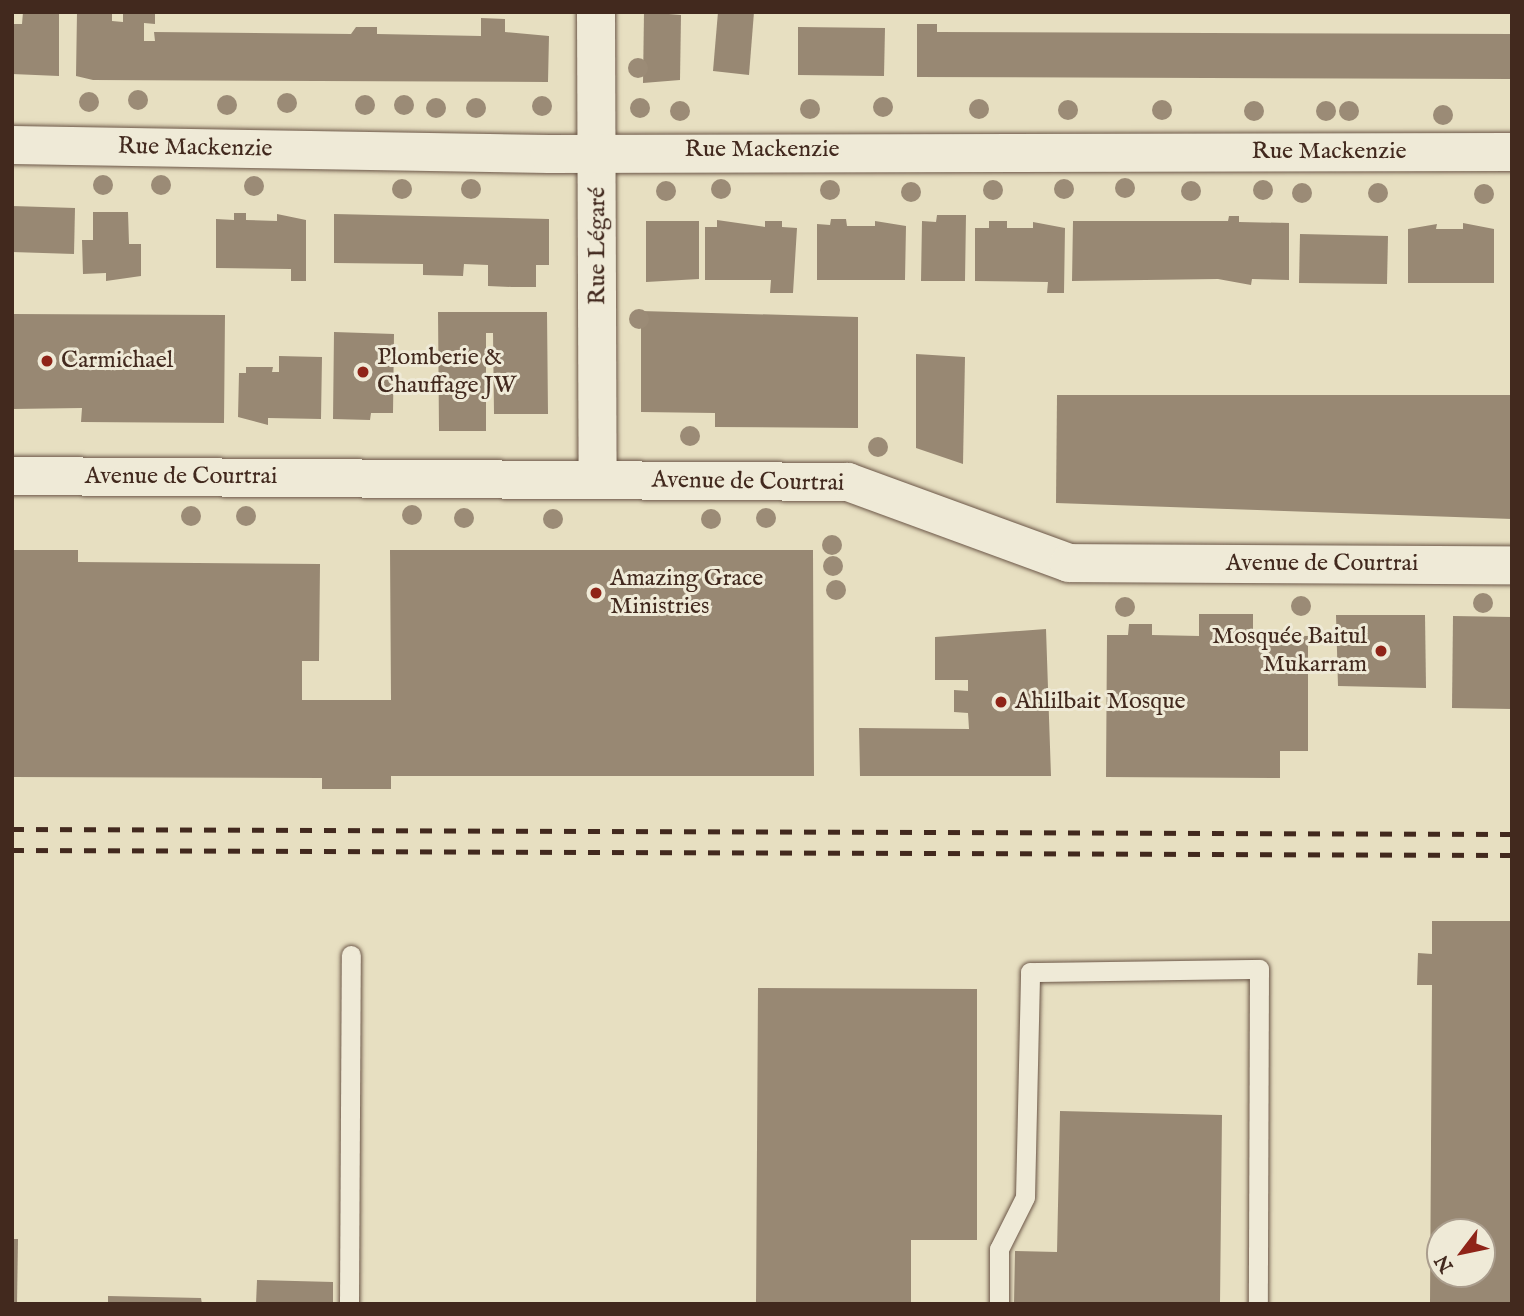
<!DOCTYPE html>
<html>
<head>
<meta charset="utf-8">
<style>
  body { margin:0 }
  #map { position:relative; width:1524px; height:1316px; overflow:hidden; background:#e7dfc1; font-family:"IM FELL English",serif }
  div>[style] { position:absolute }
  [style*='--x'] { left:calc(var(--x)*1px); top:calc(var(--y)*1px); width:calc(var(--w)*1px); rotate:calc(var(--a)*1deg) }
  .building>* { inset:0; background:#988873 }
  .roads { filter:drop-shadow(0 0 2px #6b5647) drop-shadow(0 0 2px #6b5647) }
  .service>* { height:19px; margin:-9.5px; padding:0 9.5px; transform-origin:9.5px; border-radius:9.5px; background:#efead7 }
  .minor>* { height:38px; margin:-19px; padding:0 19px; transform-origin:19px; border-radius:19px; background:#efead7 }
  .rail>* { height:5px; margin-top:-2.5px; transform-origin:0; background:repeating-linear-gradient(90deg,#42291e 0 12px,transparent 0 24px) }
  .trees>* { width:20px; height:20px; margin:-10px; border-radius:50%; background:#9b8b76 }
  .dots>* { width:19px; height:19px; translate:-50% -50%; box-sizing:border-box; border:4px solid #efead7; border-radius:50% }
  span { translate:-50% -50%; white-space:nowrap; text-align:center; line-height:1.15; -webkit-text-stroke:6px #efead7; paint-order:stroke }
  .street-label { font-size:24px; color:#42291e }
  .poi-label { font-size:24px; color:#42291e }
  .left { translate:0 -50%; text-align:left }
  .right { translate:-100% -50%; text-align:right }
  .frame { position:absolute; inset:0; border:14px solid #42291e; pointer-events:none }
  .north { position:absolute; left:1426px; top:1218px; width:70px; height:70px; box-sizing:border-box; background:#efead7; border:2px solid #aa9d8d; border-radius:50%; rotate:238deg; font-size:19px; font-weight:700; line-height:28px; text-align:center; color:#42291e }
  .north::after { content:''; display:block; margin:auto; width:24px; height:32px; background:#8f2418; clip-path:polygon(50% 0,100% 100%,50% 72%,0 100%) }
</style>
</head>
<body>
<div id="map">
  <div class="building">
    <i style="clip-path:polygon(23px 12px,59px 12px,59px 76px,12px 74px,12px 24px,22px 24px)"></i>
    <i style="clip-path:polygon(77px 12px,112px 12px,112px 21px,123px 22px,123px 12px,155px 12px,155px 24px,144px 23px,144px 41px,155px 41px,154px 32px,351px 34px,356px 27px,377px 27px,377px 34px,481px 36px,481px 18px,505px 19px,505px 32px,549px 36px,548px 82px,93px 80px,76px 76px)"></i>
    <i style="clip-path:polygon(644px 12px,681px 15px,680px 80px,643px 83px)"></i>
    <i style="clip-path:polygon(718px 12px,754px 12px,749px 75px,713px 71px)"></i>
    <i style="clip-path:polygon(917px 24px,937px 24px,937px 32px,1512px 34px,1512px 79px,917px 77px)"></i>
    <i style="clip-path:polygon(798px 27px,885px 28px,884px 76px,798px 75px)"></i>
    <i style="clip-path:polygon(12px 206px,75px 208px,74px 254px,12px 252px)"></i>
    <i style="clip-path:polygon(93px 212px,128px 212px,129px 244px,141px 244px,141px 276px,106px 281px,106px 273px,83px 274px,82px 240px,93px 240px)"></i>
    <i style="clip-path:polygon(234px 213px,246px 213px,246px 220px,277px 221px,277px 214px,306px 220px,306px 281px,291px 281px,291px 269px,216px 268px,216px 219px,234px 220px)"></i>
    <i style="clip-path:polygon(334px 214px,549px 219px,549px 265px,536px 265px,536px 287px,512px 287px,488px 286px,488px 265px,464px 264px,463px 276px,423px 275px,423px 264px,334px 263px)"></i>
    <i style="clip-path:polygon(937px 215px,966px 215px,965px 281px,921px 281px,922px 221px,936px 222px)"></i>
    <i style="clip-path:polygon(1229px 216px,1239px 216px,1239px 222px,1289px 223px,1289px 280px,1252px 279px,1251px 285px,1218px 279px,1072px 281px,1073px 221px,1228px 221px)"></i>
    <i style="clip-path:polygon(831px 219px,846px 219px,847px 226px,875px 226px,875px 221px,906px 226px,905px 280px,817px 280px,817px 224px,830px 225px)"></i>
    <i style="clip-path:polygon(717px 220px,765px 227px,765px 221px,782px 221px,782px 227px,797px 228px,793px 293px,770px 293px,771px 280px,705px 280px,705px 227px,717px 227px)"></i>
    <i style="clip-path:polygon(646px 221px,699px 221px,699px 279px,646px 282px)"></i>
    <i style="clip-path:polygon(989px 221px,1007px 221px,1007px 228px,1033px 228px,1033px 222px,1065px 228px,1064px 293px,1047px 293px,1048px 282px,975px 281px,975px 228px,989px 228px)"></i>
    <i style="clip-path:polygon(1463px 223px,1494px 229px,1494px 283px,1408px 283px,1408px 229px,1437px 224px,1436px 229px,1463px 229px)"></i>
    <i style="clip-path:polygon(1300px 234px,1388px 236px,1387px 284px,1299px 283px)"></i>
    <i style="clip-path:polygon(641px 311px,858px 317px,858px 428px,715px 427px,715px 413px,641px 412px)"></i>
    <i style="clip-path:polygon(438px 312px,547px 312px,548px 414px,494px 414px,493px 333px,486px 333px,486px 431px,439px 431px)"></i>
    <i style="clip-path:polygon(12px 314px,225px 315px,224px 423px,81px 422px,82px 408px,12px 409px)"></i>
    <i style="clip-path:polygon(334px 332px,394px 334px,393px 413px,371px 413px,370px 420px,333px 419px)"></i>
    <i style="clip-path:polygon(916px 354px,965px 357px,963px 464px,916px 448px)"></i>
    <i style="clip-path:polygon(279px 356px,322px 357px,321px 419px,268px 418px,268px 425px,238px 417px,239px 373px,246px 373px,246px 367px,273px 367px,272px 372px,279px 372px)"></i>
    <i style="clip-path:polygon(1057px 395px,1512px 395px,1512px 519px,1056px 503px)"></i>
    <i style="clip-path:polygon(12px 550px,78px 550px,78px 562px,320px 564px,319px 661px,302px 661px,302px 700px,391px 700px,390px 550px,813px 550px,814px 776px,391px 776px,391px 789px,322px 789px,322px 778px,12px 777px)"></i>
    <i style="clip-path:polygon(1199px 614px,1253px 614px,1253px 635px,1308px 636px,1308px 751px,1280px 751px,1280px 778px,1106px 777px,1107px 635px,1128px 635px,1129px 624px,1152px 624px,1152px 635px,1199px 636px)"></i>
    <i style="clip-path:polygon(1336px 615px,1425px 615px,1426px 688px,1338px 686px)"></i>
    <i style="clip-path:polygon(1453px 616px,1512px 617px,1512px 709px,1452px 708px)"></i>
    <i style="clip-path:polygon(1046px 629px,1051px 776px,860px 776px,859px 728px,969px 729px,968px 713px,954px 712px,954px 690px,968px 691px,968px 680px,935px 680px,935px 637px)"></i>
    <i style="clip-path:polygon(evenodd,1432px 921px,1512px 921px,1512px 1304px,1430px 1304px,1432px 985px,1417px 985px,1418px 953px,1432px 954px,1432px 921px,1440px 1232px,1482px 1232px,1482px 1274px,1440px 1274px,1440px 1232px)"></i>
    <i style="clip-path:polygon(758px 988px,977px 989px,977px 1240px,911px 1240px,911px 1304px,756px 1304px)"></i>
    <i style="clip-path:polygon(1060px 1111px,1222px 1115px,1220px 1304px,1014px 1304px,1015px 1251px,1057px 1252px)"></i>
    <i style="clip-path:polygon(12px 1239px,18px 1239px,17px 1304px,12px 1304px)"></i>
    <i style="clip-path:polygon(257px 1280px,333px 1282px,333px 1304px,256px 1304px)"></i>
    <i style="clip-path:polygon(108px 1296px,201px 1298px,202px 1304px,108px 1304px)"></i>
  </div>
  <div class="roads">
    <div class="service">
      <i style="--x:349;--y:1304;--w:349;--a:-89.7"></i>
      <i style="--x:999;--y:1304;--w:55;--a:-90"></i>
      <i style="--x:999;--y:1249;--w:58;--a:-63.4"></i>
      <i style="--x:1025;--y:1197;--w:225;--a:-88.7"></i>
      <i style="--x:1030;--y:972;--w:229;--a:-0.8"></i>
      <i style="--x:1259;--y:969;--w:335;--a:90.2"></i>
    </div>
    <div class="minor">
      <i style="--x:596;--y:12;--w:467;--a:89.8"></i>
      <i style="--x:12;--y:145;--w:537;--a:0.96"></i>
      <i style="--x:549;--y:154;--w:963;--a:-0.12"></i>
      <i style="--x:12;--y:476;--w:836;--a:0.41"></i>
      <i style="--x:848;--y:482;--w:235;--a:20.1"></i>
      <i style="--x:1069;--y:563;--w:443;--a:0.3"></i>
    </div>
  </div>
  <div class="rail">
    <i style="--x:12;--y:829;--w:1500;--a:0.19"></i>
    <i style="--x:12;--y:850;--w:1500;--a:0.19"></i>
  </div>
  <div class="trees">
    <i style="left:638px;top:68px"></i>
    <i style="left:138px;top:100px"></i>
    <i style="left:89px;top:102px"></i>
    <i style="left:287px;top:103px"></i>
    <i style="left:227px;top:105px"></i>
    <i style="left:365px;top:105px"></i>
    <i style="left:404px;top:105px"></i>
    <i style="left:542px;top:106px"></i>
    <i style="left:883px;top:107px"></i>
    <i style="left:436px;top:108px"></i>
    <i style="left:476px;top:108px"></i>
    <i style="left:640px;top:108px"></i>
    <i style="left:810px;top:109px"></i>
    <i style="left:979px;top:109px"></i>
    <i style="left:1068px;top:110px"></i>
    <i style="left:1162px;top:110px"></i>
    <i style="left:680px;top:111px"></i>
    <i style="left:1254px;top:111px"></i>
    <i style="left:1326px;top:111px"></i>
    <i style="left:1349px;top:111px"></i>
    <i style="left:1443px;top:115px"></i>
    <i style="left:103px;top:185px"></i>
    <i style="left:161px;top:185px"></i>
    <i style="left:254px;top:186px"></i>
    <i style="left:1125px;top:188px"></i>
    <i style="left:402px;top:189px"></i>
    <i style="left:471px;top:189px"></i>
    <i style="left:721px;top:189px"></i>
    <i style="left:1064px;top:189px"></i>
    <i style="left:830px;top:190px"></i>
    <i style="left:993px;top:190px"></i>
    <i style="left:1263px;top:190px"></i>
    <i style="left:666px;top:191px"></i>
    <i style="left:1191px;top:191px"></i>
    <i style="left:911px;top:192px"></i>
    <i style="left:1302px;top:193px"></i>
    <i style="left:1378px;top:193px"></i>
    <i style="left:1484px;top:194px"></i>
    <i style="left:639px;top:319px"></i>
    <i style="left:690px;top:436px"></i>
    <i style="left:878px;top:447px"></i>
    <i style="left:412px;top:515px"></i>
    <i style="left:191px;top:516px"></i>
    <i style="left:246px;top:516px"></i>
    <i style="left:464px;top:518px"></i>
    <i style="left:766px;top:518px"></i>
    <i style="left:553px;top:519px"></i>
    <i style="left:711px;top:519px"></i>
    <i style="left:832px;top:545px"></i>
    <i style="left:833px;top:566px"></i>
    <i style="left:836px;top:590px"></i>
    <i style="left:1483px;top:603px"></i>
    <i style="left:1301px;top:606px"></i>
    <i style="left:1125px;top:607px"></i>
  </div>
  <div class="dots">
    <i style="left:47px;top:361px;background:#8f2418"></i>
    <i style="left:363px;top:372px;background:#8f2418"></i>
    <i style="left:596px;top:593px;background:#8f2418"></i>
    <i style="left:1381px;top:651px;background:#8f2418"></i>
    <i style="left:1001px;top:702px;background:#8f2418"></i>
  </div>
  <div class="street-label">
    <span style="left:195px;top:148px;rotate:1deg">Rue Mackenzie</span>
    <span style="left:762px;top:150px">Rue Mackenzie</span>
    <span style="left:1329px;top:152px">Rue Mackenzie</span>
    <span style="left:598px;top:246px;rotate:-90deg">Rue Légaré</span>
    <span style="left:181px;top:477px">Avenue de Courtrai</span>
    <span style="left:748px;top:482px;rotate:1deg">Avenue de Courtrai</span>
    <span style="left:1322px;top:564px">Avenue de Courtrai</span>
  </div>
  <div class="poi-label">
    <span class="left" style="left:377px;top:372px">Plomberie &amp;<br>Chauffage JW</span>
    <span class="left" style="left:61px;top:361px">Carmichael</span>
    <span class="left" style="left:610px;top:593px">Amazing Grace<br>Ministries</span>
    <span class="right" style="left:1367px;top:651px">Mosquée Baitul<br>Mukarram</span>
    <span class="left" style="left:1015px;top:702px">Ahlilbait Mosque</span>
  </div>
  <div class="frame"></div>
  <div class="north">N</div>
</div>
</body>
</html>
